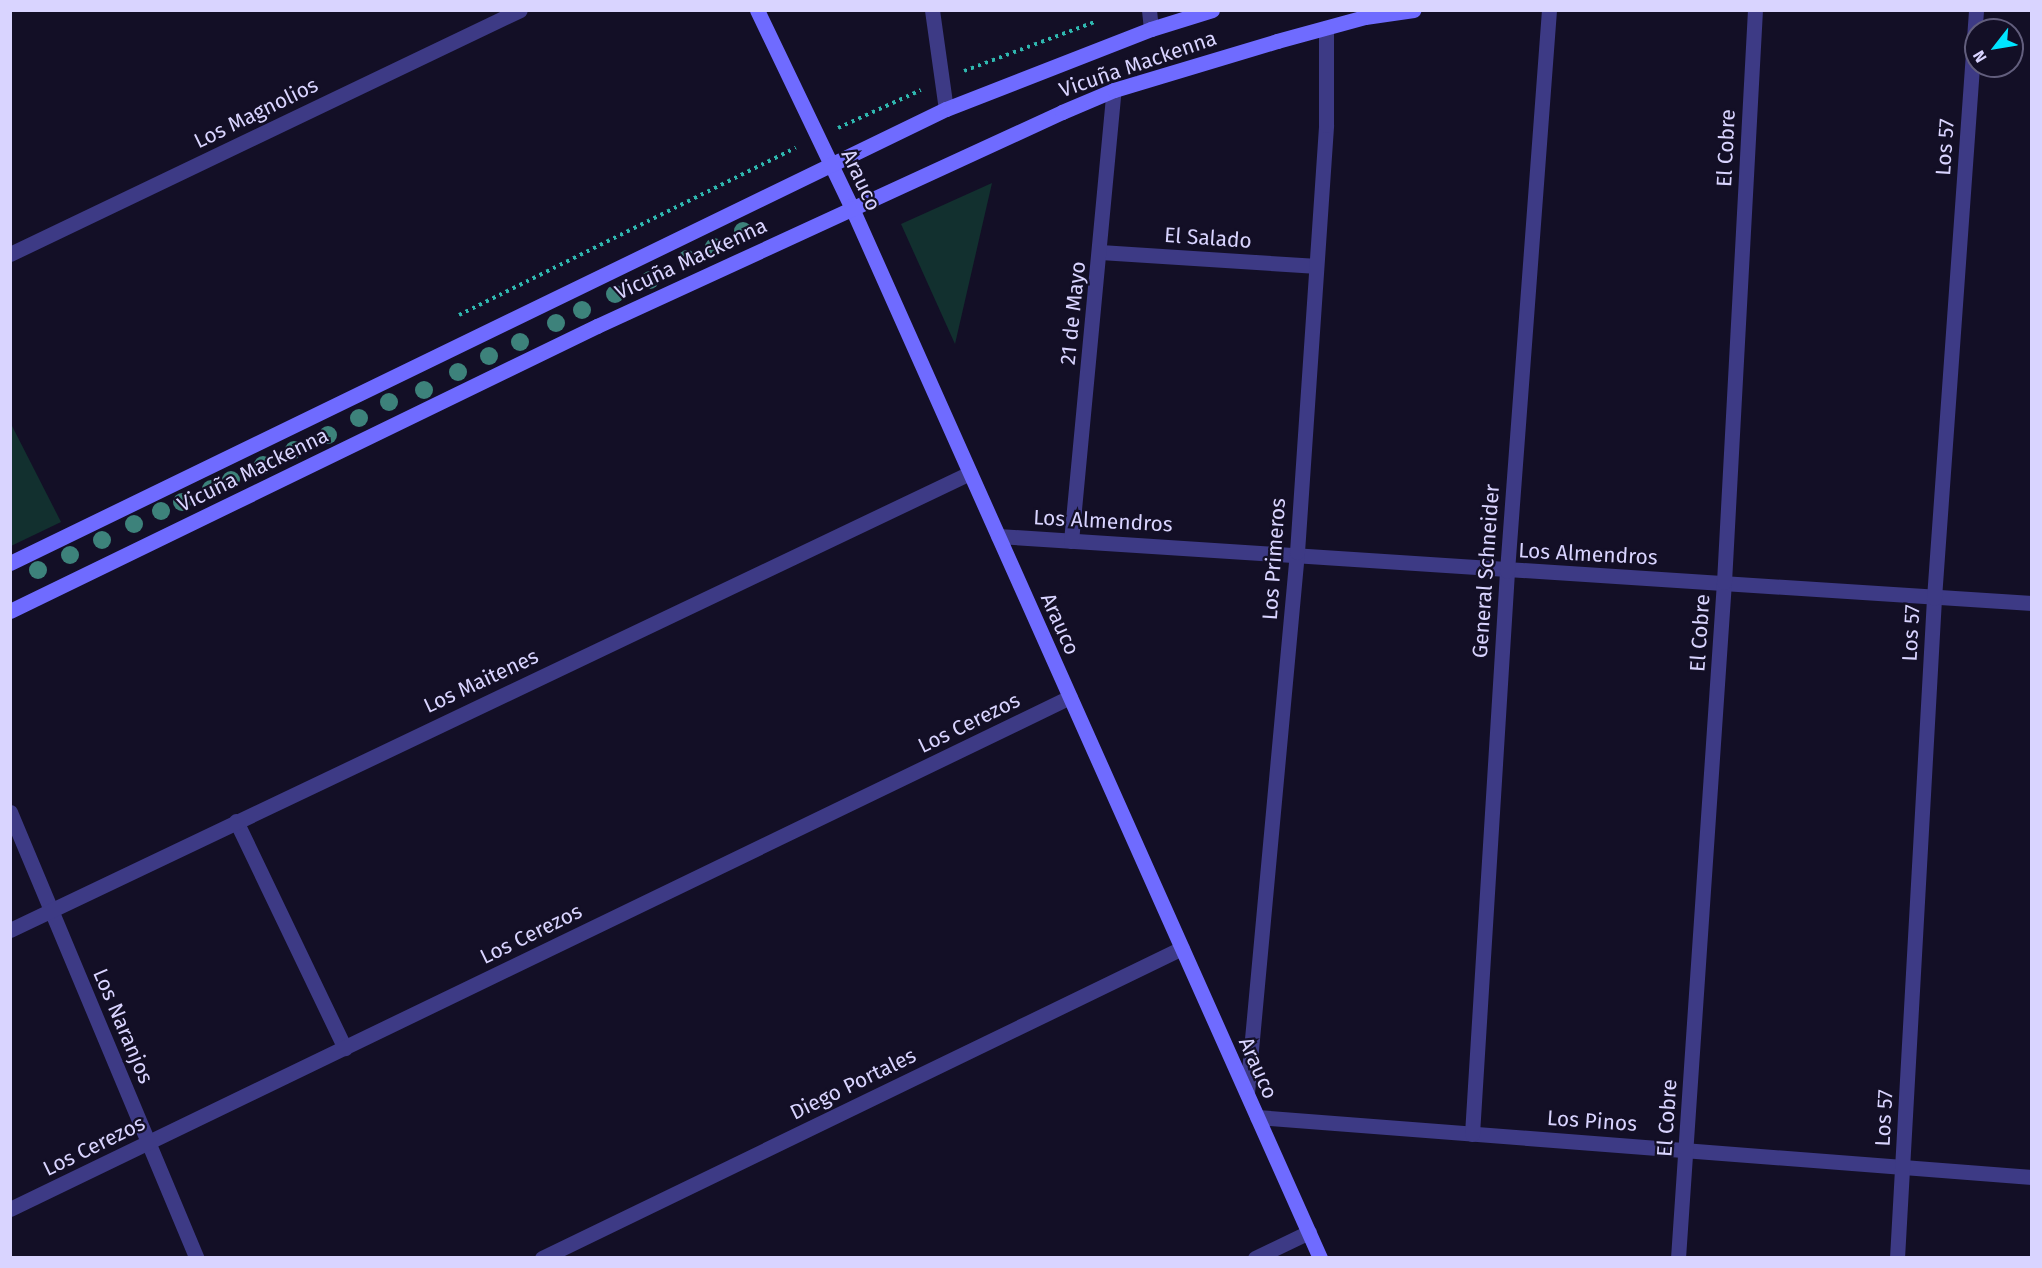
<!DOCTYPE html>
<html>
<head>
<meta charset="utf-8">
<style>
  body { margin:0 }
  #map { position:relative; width:2042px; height:1268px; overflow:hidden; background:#130f26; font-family:"Fira Sans",sans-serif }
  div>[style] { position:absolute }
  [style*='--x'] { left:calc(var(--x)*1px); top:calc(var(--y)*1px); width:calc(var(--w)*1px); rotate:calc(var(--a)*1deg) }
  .green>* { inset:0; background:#12302f }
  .path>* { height:4px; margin-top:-2px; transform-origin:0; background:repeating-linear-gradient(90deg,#2fb8b0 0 3px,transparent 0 7.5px) }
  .street>* { height:15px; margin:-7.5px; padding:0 7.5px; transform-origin:7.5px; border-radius:7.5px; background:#3d3a85 }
  .secondary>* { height:15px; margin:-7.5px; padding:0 7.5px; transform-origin:7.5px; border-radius:7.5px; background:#6f6bff }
  .trees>* { width:18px; height:18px; margin:-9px; border-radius:50%; background:#3d827b }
  span { translate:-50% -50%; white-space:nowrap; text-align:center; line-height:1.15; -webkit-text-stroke:4.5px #130f26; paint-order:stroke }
  .street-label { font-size:21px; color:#d9d4ff }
  .frame { position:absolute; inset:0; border:12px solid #d9d4ff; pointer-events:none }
  .north { position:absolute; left:1964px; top:18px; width:60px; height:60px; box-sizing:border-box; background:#130f26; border:2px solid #625e7d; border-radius:50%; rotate:239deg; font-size:16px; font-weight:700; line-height:24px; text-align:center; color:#d9d4ff }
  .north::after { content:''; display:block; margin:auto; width:21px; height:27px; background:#00e5ff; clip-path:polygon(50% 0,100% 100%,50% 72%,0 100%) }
</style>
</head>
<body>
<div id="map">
  <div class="green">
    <i style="clip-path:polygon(992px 183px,955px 344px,901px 224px)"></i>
    <i style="clip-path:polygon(10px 422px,61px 522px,11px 546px,10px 546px)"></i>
  </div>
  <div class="path">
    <i style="--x:964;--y:71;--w:142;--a:-20.6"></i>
    <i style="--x:838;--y:128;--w:91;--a:-24.6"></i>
    <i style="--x:459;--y:315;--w:376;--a:-26.4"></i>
  </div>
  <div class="street">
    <i style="--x:932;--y:10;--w:100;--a:82"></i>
    <i style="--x:1149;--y:10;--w:19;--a:84"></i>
    <i style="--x:1100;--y:252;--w:214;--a:3.7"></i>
    <i style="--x:10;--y:254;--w:565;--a:-25.57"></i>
    <i style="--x:998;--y:536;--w:1036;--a:3.71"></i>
    <i style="--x:1071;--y:541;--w:453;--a:-84.6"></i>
    <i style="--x:10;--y:812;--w:484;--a:67.3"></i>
    <i style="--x:236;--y:821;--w:252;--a:64.4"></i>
    <i style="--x:10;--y:930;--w:1063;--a:-25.46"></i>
    <i style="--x:1247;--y:1093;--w:543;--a:-84.72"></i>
    <i style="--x:1297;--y:552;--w:428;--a:-86.1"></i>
    <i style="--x:1326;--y:125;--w:97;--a:-90"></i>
    <i style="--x:1257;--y:1117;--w:777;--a:4.43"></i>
    <i style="--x:1472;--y:1134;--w:564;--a:-86.44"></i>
    <i style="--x:1507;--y:571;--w:563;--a:-85.72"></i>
    <i style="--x:10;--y:1209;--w:1177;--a:-25.78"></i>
    <i style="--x:542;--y:1258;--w:711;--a:-25.84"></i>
    <i style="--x:1255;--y:1258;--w:60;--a:-25.7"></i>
    <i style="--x:1678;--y:1258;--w:678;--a:-86.11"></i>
    <i style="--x:1724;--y:582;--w:573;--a:-86.9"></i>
    <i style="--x:1897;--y:1258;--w:661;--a:-86.79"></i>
    <i style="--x:1934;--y:598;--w:589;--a:-85.91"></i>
  </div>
  <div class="secondary">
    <i style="--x:757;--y:10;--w:217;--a:64.4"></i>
    <i style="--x:851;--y:206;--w:1152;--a:65.97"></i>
    <i style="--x:10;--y:563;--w:1040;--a:-25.88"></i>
    <i style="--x:946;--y:109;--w:220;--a:-21.3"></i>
    <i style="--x:1151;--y:29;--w:64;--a:-17.3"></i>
    <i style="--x:10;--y:611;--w:653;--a:-25.9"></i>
    <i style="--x:597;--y:326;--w:512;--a:-24.71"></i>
    <i style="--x:1062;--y:112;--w:56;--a:-22.9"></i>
    <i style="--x:1114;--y:90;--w:170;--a:-16.7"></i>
    <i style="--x:1277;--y:41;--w:91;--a:-15.3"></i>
    <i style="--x:1365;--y:17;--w:49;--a:-8.1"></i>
  </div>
  <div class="trees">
    <i style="left:743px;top:231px"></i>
    <i style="left:714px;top:247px"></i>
    <i style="left:687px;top:259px"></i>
    <i style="left:650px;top:280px"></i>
    <i style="left:615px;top:294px"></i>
    <i style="left:582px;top:310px"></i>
    <i style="left:556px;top:323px"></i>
    <i style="left:520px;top:342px"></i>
    <i style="left:489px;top:356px"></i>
    <i style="left:458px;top:372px"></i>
    <i style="left:424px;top:390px"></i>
    <i style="left:389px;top:402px"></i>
    <i style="left:359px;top:418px"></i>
    <i style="left:328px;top:435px"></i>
    <i style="left:294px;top:450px"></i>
    <i style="left:263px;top:465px"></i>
    <i style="left:231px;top:480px"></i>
    <i style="left:211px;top:489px"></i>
    <i style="left:182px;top:502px"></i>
    <i style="left:161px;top:511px"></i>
    <i style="left:134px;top:524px"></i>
    <i style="left:102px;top:540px"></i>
    <i style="left:70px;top:555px"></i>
    <i style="left:38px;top:570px"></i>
  </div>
  <div class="street-label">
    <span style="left:1138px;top:64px;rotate:-19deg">Vicuña Mackenna</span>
    <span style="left:256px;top:113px;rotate:-26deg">Los Magnolios</span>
    <span style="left:1945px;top:147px;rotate:-86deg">Los 57</span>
    <span style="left:1726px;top:148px;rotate:-87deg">El Cobre</span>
    <span style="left:861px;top:180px;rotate:65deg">Arauco</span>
    <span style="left:1208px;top:238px;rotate:4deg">El Salado</span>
    <span style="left:691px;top:259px;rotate:-25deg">Vicuña Mackenna</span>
    <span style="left:1073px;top:313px;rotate:-84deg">21 de Mayo</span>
    <span style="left:253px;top:470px;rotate:-26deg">Vicuña Mackenna</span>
    <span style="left:1103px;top:521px;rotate:3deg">Los Almendros</span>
    <span style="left:1588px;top:554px;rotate:3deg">Los Almendros</span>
    <span style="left:1274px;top:559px;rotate:-86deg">Los Primeros</span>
    <span style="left:1486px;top:571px;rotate:-86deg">General Schneider</span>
    <span style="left:1060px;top:624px;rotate:66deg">Arauco</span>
    <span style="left:1700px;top:633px;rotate:-86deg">El Cobre</span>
    <span style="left:1911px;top:633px;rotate:-87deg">Los 57</span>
    <span style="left:481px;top:681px;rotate:-25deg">Los Maitenes</span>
    <span style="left:969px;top:723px;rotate:-26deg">Los Cerezos</span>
    <span style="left:531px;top:934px;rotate:-26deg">Los Cerezos</span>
    <span style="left:123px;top:1026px;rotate:67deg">Los Naranjos</span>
    <span style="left:1258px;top:1068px;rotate:66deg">Arauco</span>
    <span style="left:853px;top:1084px;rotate:-26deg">Diego Portales</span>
    <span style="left:1667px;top:1118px;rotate:-86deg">El Cobre</span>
    <span style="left:1884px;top:1118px;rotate:-87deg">Los 57</span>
    <span style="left:1592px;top:1121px;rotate:4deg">Los Pinos</span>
    <span style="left:94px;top:1146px;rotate:-26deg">Los Cerezos</span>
  </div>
  <div class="frame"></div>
  <div class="north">N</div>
</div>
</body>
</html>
